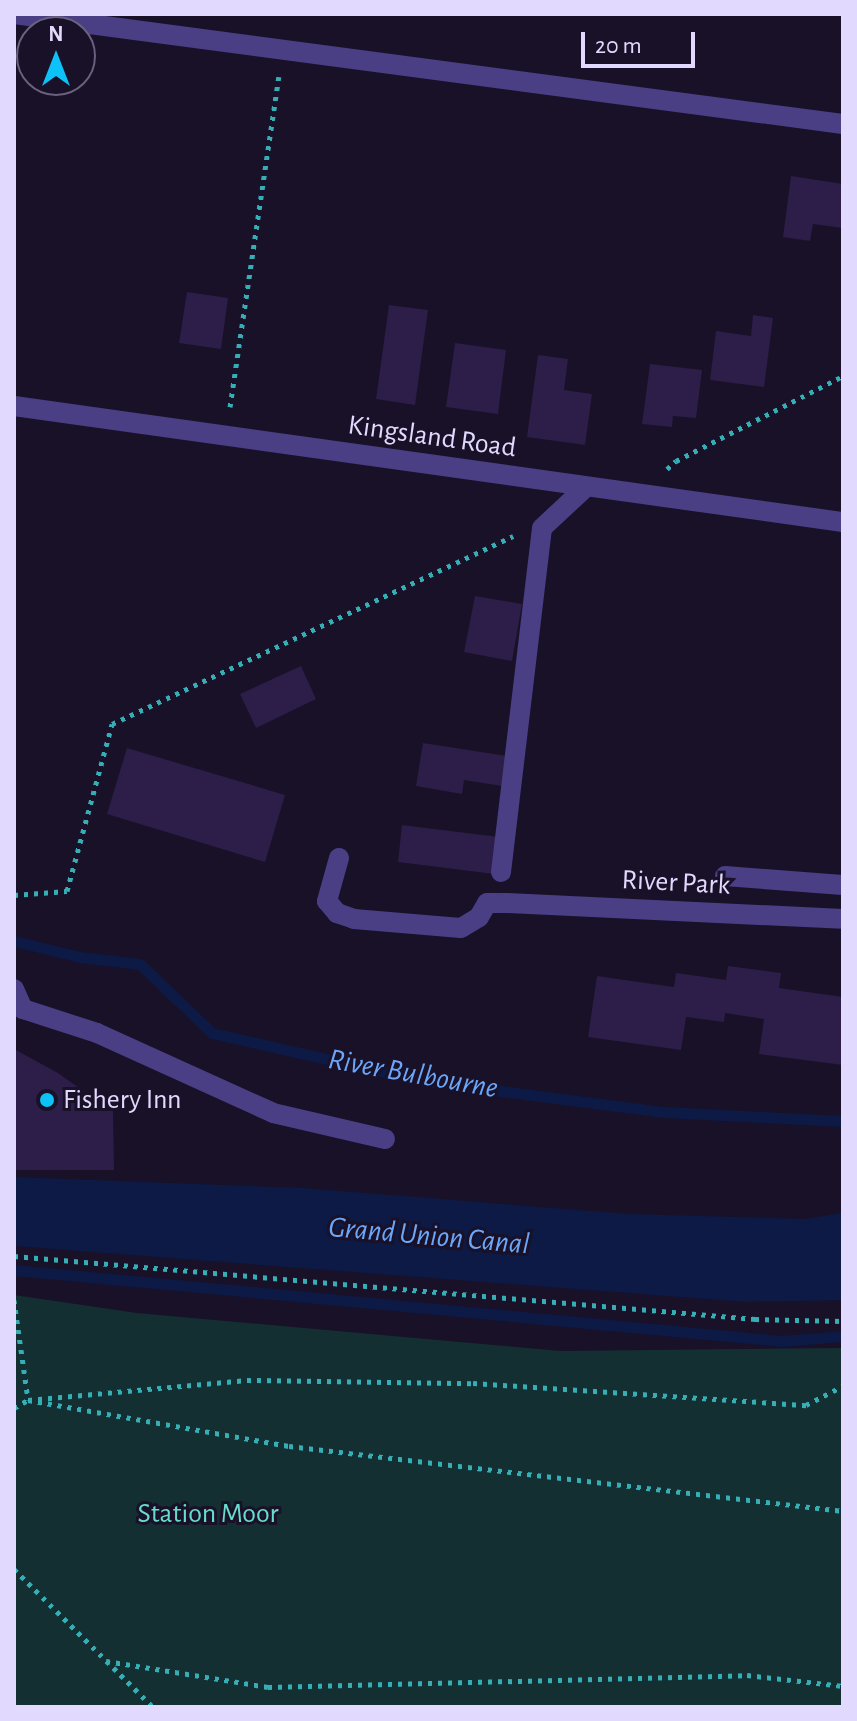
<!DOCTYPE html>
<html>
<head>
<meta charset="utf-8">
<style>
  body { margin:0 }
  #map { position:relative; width:857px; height:1721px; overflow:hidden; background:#181128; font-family:"Alegreya Sans",sans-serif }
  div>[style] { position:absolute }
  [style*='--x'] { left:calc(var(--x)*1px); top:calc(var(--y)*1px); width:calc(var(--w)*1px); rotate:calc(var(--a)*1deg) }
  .green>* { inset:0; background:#142f32 }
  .water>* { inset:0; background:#0d1a45 }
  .stream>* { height:11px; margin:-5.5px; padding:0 5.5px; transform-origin:5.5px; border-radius:5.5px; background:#0d1a45 }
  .building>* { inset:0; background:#2c1e48 }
  .path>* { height:5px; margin-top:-2.5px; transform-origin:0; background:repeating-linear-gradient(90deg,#35aeb6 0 4px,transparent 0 10px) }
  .lane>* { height:20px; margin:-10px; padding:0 10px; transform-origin:10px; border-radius:10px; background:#4a3e85 }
  .street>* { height:20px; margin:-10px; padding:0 10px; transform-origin:10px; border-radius:10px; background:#4a3e85 }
  .dots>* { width:22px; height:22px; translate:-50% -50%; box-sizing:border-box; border:4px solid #181128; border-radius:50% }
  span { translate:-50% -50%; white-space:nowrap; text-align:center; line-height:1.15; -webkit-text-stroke:6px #181128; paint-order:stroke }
  .street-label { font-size:28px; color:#e2dafe }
  .poi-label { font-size:28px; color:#e2dafe }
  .left { translate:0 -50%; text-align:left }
  .park-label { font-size:28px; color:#67dccd }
  .water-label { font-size:30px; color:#6ca6f9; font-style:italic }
  .frame { position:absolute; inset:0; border:16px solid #e2dafe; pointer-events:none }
  .north { position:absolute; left:16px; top:16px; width:80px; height:80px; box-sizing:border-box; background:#181128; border:2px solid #69617e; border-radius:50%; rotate:0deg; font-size:22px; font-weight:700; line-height:32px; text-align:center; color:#e2dafe }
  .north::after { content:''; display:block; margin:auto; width:28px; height:36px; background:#0dc2f6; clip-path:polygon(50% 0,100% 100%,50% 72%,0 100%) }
  .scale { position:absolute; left:581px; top:32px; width:114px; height:36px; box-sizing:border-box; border:4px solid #e2dafe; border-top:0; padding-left:10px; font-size:24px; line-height:28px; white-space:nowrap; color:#e2dafe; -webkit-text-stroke:6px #181128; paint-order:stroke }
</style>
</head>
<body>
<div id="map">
  <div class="green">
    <i style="clip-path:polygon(14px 1295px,137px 1313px,561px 1351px,843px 1348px,843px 1707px,14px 1707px)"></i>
  </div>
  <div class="water">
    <i style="clip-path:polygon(14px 1177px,303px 1188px,628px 1214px,805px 1219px,843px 1213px,843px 1300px,745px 1302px,14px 1246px)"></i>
  </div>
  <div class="stream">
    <i style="--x:14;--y:941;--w:68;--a:13.6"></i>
    <i style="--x:80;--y:957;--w:60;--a:6.7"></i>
    <i style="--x:140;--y:964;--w:100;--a:43.8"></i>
    <i style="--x:212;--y:1033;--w:217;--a:12.8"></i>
    <i style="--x:424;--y:1081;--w:242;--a:7.4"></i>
    <i style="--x:664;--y:1112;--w:179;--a:2.9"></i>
    <i style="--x:14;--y:1270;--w:771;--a:5.28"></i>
    <i style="--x:782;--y:1341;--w:61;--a:-4.7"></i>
  </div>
  <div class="building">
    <i style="clip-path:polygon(791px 176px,843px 184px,843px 228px,813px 224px,810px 241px,783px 237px)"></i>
    <i style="clip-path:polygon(187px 292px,228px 298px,221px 349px,179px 343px)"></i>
    <i style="clip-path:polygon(389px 305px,428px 310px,415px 405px,376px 399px)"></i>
    <i style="clip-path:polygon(753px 315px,773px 318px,764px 387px,710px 380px,716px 331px,751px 336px)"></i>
    <i style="clip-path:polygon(455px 343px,506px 350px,498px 414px,446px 407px)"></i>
    <i style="clip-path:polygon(538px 355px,568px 359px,564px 390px,592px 394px,585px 445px,527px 437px)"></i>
    <i style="clip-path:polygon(650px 364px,702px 370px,696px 418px,673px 416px,672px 427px,642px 424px)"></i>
    <i style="clip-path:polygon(475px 596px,522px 604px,512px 661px,464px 652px)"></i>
    <i style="clip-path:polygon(301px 666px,316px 699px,256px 728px,240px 694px)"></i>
    <i style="clip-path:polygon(423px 743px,507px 756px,502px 786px,464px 780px,462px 794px,416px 786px)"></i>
    <i style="clip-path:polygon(127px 748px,285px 795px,265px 862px,107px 814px)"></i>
    <i style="clip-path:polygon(402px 825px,499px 837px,494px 874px,398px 862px)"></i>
    <i style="clip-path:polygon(728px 966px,781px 973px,779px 988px,843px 997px,843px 1065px,759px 1054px,764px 1019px,725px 1013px,724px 1022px,686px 1017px,681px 1050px,588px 1037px,597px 976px,674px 987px,676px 973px,726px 980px)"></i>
    <i style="clip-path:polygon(14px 1049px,58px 1073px,79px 1088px,82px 1111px,113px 1111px,114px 1170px,14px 1170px)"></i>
  </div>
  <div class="path">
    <i style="--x:230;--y:407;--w:334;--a:-81.6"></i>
    <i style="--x:667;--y:469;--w:12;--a:-42"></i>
    <i style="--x:676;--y:461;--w:187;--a:-27"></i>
    <i style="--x:14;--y:895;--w:53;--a:-4.3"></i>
    <i style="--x:67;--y:891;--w:173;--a:-74.9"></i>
    <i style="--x:112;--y:724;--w:443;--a:-25.1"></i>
    <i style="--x:14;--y:1256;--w:744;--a:4.86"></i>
    <i style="--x:755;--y:1319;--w:88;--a:1.3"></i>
    <i style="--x:14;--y:1300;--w:101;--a:82"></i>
    <i style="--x:28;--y:1400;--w:220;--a:-5.2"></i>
    <i style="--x:247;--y:1380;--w:226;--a:0.8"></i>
    <i style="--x:473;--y:1383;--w:334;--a:3.8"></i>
    <i style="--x:806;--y:1405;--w:42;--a:-27.2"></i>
    <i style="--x:14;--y:1408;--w:16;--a:-30"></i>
    <i style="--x:28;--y:1400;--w:265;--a:10"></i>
    <i style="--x:289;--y:1446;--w:558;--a:6.69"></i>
    <i style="--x:14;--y:1569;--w:196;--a:44.8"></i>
    <i style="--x:106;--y:1661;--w:164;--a:9.1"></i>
    <i style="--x:268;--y:1687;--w:479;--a:-1.4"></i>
    <i style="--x:747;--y:1675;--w:97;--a:6.5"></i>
  </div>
  <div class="lane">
    <i style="--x:339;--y:858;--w:45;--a:105.6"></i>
    <i style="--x:327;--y:901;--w:16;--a:50"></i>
    <i style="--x:337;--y:913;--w:18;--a:19"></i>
    <i style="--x:354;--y:919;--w:107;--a:4.8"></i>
    <i style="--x:461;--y:928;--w:21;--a:-31"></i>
    <i style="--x:479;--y:917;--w:16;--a:-60"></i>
    <i style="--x:487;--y:903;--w:19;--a:0"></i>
    <i style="--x:725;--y:876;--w:118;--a:4.4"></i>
    <i style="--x:14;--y:989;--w:22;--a:66"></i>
    <i style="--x:23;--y:1009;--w:78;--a:18"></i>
    <i style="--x:97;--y:1033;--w:193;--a:24.4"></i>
    <i style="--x:273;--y:1113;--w:115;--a:13.1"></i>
  </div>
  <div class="street">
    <i style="--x:14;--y:14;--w:836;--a:7.56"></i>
    <i style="--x:14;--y:406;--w:837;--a:7.97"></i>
    <i style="--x:501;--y:872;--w:346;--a:-83.2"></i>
    <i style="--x:542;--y:528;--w:60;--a:-43"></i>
    <i style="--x:506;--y:903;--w:337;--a:2.7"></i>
  </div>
  <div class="dots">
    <i style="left:47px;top:1100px;background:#0dc2f6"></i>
  </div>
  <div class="street-label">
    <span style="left:432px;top:437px;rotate:8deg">Kingsland Road</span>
    <span style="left:676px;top:883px;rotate:3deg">River Park</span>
  </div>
  <div class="poi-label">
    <span class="left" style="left:63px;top:1100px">Fishery Inn</span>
  </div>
  <div class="park-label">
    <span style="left:208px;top:1514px">Station Moor</span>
  </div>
  <div class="water-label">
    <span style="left:413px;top:1074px;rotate:10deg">River Bulbourne</span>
    <span style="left:429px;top:1236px;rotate:5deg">Grand Union Canal</span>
  </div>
  <div class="frame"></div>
  <div class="north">N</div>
  <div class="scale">20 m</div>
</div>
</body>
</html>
